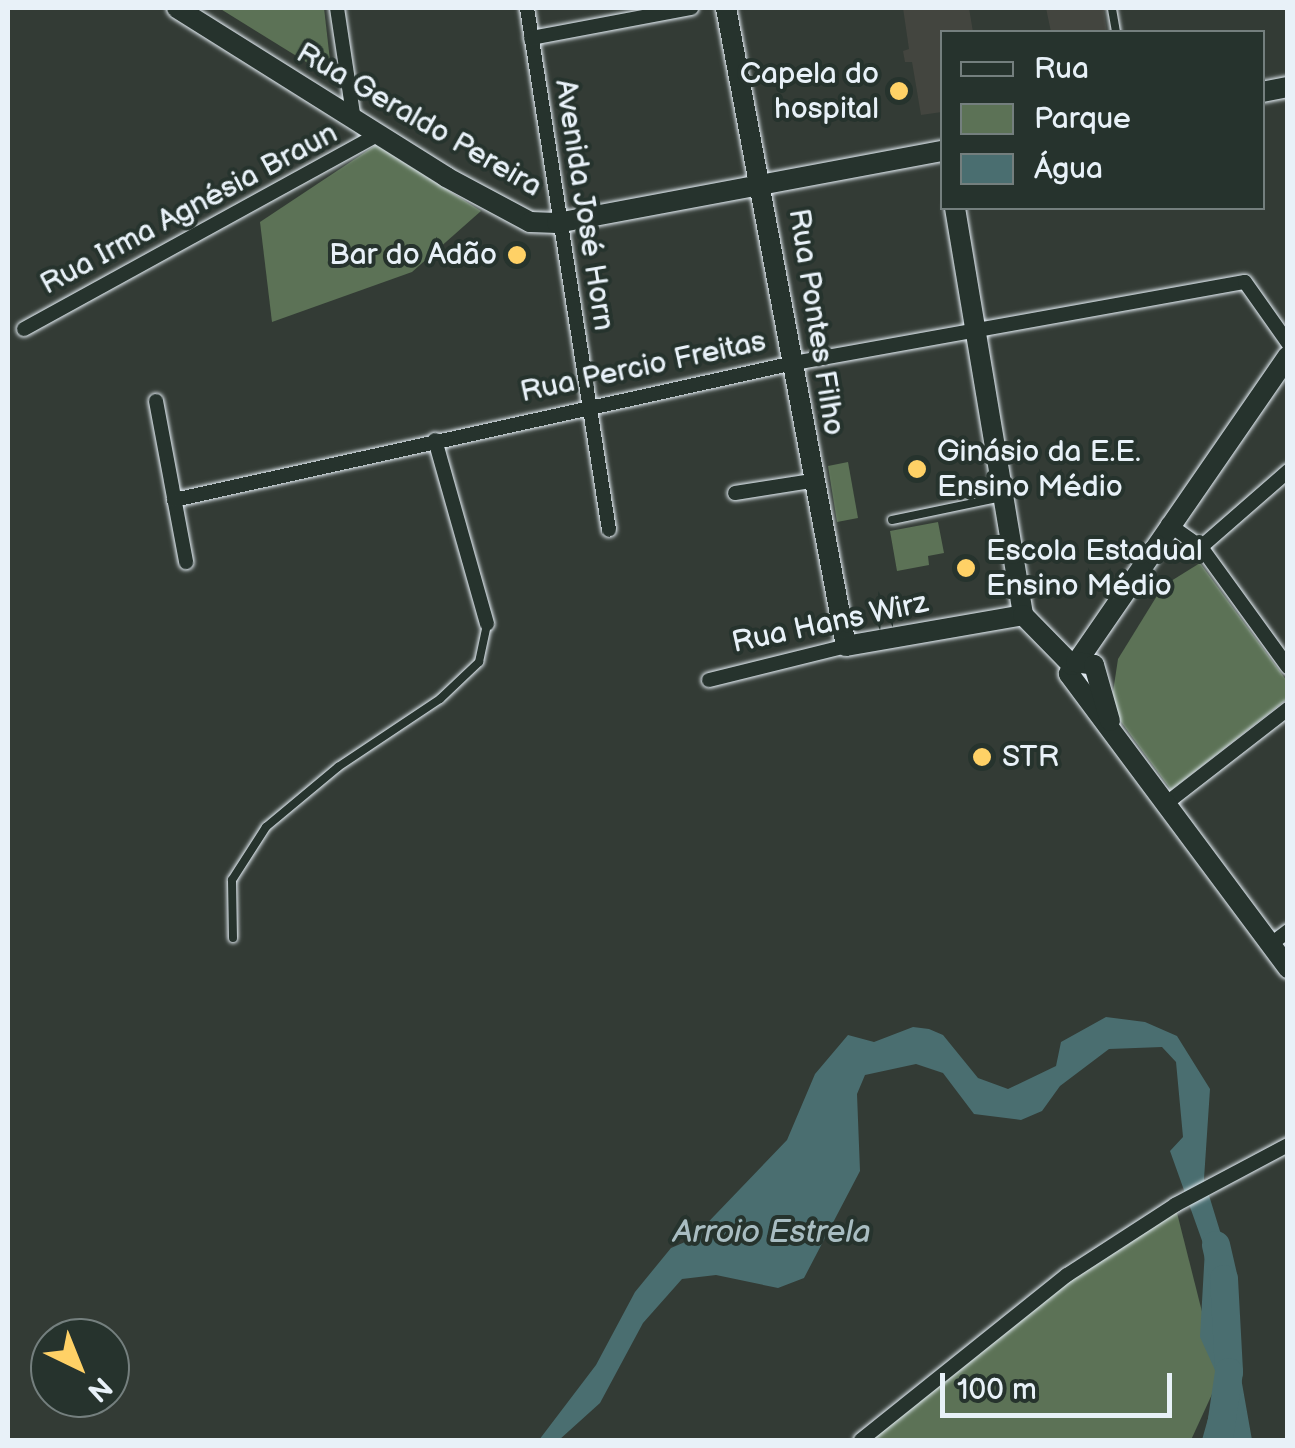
<!DOCTYPE html>
<html>
<head>
<meta charset="utf-8">
<style>
  body { margin:0 }
  #map { position:relative; width:1295px; height:1448px; overflow:hidden; background:#333b35; font-family:"Balsamiq Sans",sans-serif }
  div>[style] { position:absolute }
  [style*='--x'] { left:calc(var(--x)*1px); top:calc(var(--y)*1px); width:calc(var(--w)*1px); rotate:calc(var(--a)*1deg) }
  .built>* { inset:0; background:#43453f }
  .green>* { inset:0; background:#5c7256 }
  .water>* { inset:0; background:#4a6e70 }
  .river>* { height:28px; margin:-14px; padding:0 14px; transform-origin:14px; border-radius:14px; background:#4a6e70 }
  .roads { filter:drop-shadow(0 0 2px #e8f1f8) drop-shadow(0 0 2px #e8f1f8) }
  .lane>* { height:8px; margin:-4px; padding:0 4px; transform-origin:4px; border-radius:4px; background:#26332d }
  .street>* { height:14px; margin:-7px; padding:0 7px; transform-origin:7px; border-radius:7px; background:#26332d }
  .secondary>* { height:20px; margin:-10px; padding:0 10px; transform-origin:10px; border-radius:10px; background:#26332d }
  .dots>* { width:28px; height:28px; translate:-50% -50%; box-sizing:border-box; border:5px solid #26332d; border-radius:50% }
  span { translate:-50% -50%; white-space:nowrap; text-align:center; line-height:1.15; -webkit-text-stroke:8px #26332d; paint-order:stroke }
  .poi-label { font-size:30px; color:#e8f1f8 }
  .right { translate:-100% -50%; text-align:right }
  .left { translate:0 -50%; text-align:left }
  .street-label { font-size:30px; color:#e8f1f8 }
  .water-label { font-size:32px; color:#a9bdc2; font-style:italic }
  .frame { position:absolute; inset:0; border:10px solid #e8f1f8; pointer-events:none }
  .legend { position:absolute; left:940px; top:30px; width:325px; height:180px; box-sizing:border-box; background:#26332d; border:2px solid #747f7e; margin:0; padding:12px 18px; list-style:none; font-size:30px; color:#e8f1f8 }
  .legend li { display:flex; align-items:center; gap:20px; height:50px }
  .legend b { width:50px; border:2px solid #747f7e }
  .north { position:absolute; left:30px; top:1318px; width:100px; height:100px; box-sizing:border-box; background:#26332d; border:2px solid #747f7e; border-radius:50%; rotate:137deg; font-size:28px; font-weight:700; line-height:40px; text-align:center; color:#e8f1f8 }
  .north::after { content:''; display:block; margin:auto; width:35px; height:45px; background:#ffd166; clip-path:polygon(50% 0,100% 100%,50% 72%,0 100%) }
  .scale { position:absolute; left:940px; top:1373px; width:232px; height:45px; box-sizing:border-box; border:5px solid #e8f1f8; border-top:0; padding-left:12px; font-size:30px; line-height:35px; white-space:nowrap; color:#e8f1f8; -webkit-text-stroke:8px #26332d; paint-order:stroke }
</style>
</head>
<body>
<div id="map">
  <div class="built">
    <i style="clip-path:polygon(903px 8px,969px 8px,973px 32px,942px 32px,942px 112px,921px 115px,912px 62px,905px 62px,903px 51px,909px 49px)"></i>
    <i style="clip-path:polygon(1046px 8px,1121px 8px,1104px 11px,1107px 32px,1051px 32px)"></i>
  </div>
  <div class="green">
    <i style="clip-path:polygon(219px 8px,324px 8px,332px 78px)"></i>
    <i style="clip-path:polygon(376px 145px,481px 211px,412px 272px,272px 322px,260px 222px)"></i>
    <i style="clip-path:polygon(848px 462px,858px 518px,837px 522px,828px 466px)"></i>
    <i style="clip-path:polygon(938px 522px,944px 553px,928px 556px,929px 565px,897px 571px,890px 531px)"></i>
    <i style="clip-path:polygon(1200px 563px,1287px 681px,1287px 699px,1171px 790px,1116px 715px,1113px 692px,1118px 659px,1163px 586px)"></i>
    <i style="clip-path:polygon(1175px 1205px,1219px 1379px,1191px 1440px,866px 1440px,1067px 1275px)"></i>
  </div>
  <div class="water">
    <i style="clip-path:polygon(1106px 1017px,1145px 1022px,1177px 1036px,1210px 1089px,1204px 1179px,1227px 1254px,1216px 1302px,1240px 1372px,1252px 1440px,1202px 1440px,1219px 1379px,1200px 1337px,1205px 1249px,1170px 1151px,1183px 1137px,1176px 1062px,1162px 1047px,1109px 1049px,1060px 1086px,1042px 1111px,1021px 1120px,974px 1114px,943px 1073px,916px 1064px,865px 1075px,857px 1094px,860px 1171px,804px 1278px,778px 1288px,716px 1275px,682px 1279px,643px 1323px,600px 1403px,559px 1440px,539px 1440px,596px 1365px,635px 1292px,671px 1248px,692px 1239px,787px 1140px,815px 1074px,848px 1035px,874px 1042px,913px 1027px,929px 1029px,943px 1035px,978px 1078px,1008px 1089px,1056px 1066px,1061px 1042px)"></i>
  </div>
  <div class="river">
    <i style="--x:1216;--y:1245;--w:35;--a:77"></i>
    <i style="--x:1224;--y:1279;--w:93;--a:86.9"></i>
    <i style="--x:1229;--y:1372;--w:69;--a:98.4"></i>
  </div>
  <div class="roads">
    <div class="lane">
      <i style="--x:1112;--y:9;--w:23;--a:80"></i>
      <i style="--x:892;--y:520;--w:112;--a:-11.8"></i>
      <i style="--x:233;--y:938;--w:58;--a:-91"></i>
      <i style="--x:232;--y:880;--w:63;--a:-57.3"></i>
      <i style="--x:266;--y:827;--w:94;--a:-39.8"></i>
      <i style="--x:338;--y:767;--w:123;--a:-33.7"></i>
      <i style="--x:440;--y:699;--w:54;--a:-43.5"></i>
      <i style="--x:479;--y:662;--w:39;--a:-78"></i>
    </div>
    <div class="street">
      <i style="--x:337;--y:8;--w:113;--a:81.4"></i>
      <i style="--x:527;--y:8;--w:528;--a:81.07"></i>
      <i style="--x:531;--y:38;--w:163;--a:-10.6"></i>
      <i style="--x:24;--y:329;--w:405;--a:-28.8"></i>
      <i style="--x:156;--y:401;--w:164;--a:79.4"></i>
      <i style="--x:435;--y:440;--w:191;--a:74.2"></i>
      <i style="--x:735;--y:493;--w:78;--a:-8.9"></i>
      <i style="--x:174;--y:500;--w:635;--a:-12.46"></i>
      <i style="--x:794;--y:363;--w:458;--a:-10.2"></i>
      <i style="--x:1245;--y:282;--w:75;--a:54.8"></i>
      <i style="--x:1168;--y:524;--w:40;--a:34.9"></i>
      <i style="--x:1201;--y:547;--w:148;--a:54.1"></i>
      <i style="--x:1201;--y:547;--w:116;--a:-41.1"></i>
      <i style="--x:709;--y:680;--w:141;--a:-13.9"></i>
      <i style="--x:1168;--y:802;--w:152;--a:-37.8"></i>
      <i style="--x:1271;--y:944;--w:21;--a:-37"></i>
      <i style="--x:861;--y:1440;--w:264;--a:-38.7"></i>
      <i style="--x:1067;--y:1275;--w:129;--a:-32.9"></i>
      <i style="--x:1175;--y:1205;--w:128;--a:-28"></i>
    </div>
    <div class="secondary">
      <i style="--x:177;--y:8;--w:318;--a:32.1"></i>
      <i style="--x:446;--y:177;--w:95;--a:28.2"></i>
      <i style="--x:530;--y:222;--w:27;--a:2"></i>
      <i style="--x:557;--y:223;--w:392;--a:-10.6"></i>
      <i style="--x:726;--y:8;--w:649;--a:79.35"></i>
      <i style="--x:846;--y:646;--w:180;--a:-9.9"></i>
      <i style="--x:1262;--y:92;--w:26;--a:-11"></i>
      <i style="--x:955;--y:208;--w:413;--a:80.5"></i>
      <i style="--x:1288;--y:356;--w:386;--a:124.6"></i>
      <i style="--x:1069;--y:674;--w:367;--a:53.3"></i>
      <i style="--x:1023;--y:615;--w:70;--a:45.6"></i>
      <i style="--x:1076;--y:662;--w:18;--a:9"></i>
      <i style="--x:1094;--y:665;--w:58;--a:74.1"></i>
    </div>
  </div>
  <div class="dots">
    <i style="left:899px;top:91px;background:#ffd166"></i>
    <i style="left:517px;top:255px;background:#ffd166"></i>
    <i style="left:917px;top:469px;background:#ffd166"></i>
    <i style="left:966px;top:568px;background:#ffd166"></i>
    <i style="left:982px;top:757px;background:#ffd166"></i>
  </div>
  <div class="poi-label">
    <span class="right" style="left:879px;top:91px">Capela do<br>hospital</span>
    <span class="right" style="left:497px;top:255px">Bar do Adão</span>
    <span class="left" style="left:937px;top:469px">Ginásio da E.E.<br>Ensino Médio</span>
    <span class="left" style="left:986px;top:568px">Escola Estadual<br>Ensino Médio</span>
    <span class="left" style="left:1002px;top:757px">STR</span>
  </div>
  <div class="street-label">
    <span style="left:419px;top:120px;rotate:30deg">Rua Geraldo Pereira</span>
    <span style="left:584px;top:205px;rotate:81deg">Avenida José Horn</span>
    <span style="left:189px;top:209px;rotate:-28deg">Rua Irma Agnésia Braun</span>
    <span style="left:816px;top:322px;rotate:81deg">Rua Pontes Filho</span>
    <span style="left:643px;top:367px;rotate:-12deg">Rua Percio Freitas</span>
    <span style="left:830px;top:623px;rotate:-12deg">Rua Hans Wirz</span>
  </div>
  <div class="water-label">
    <span style="left:772px;top:1233px">Arroio Estrela</span>
  </div>
  <div class="frame"></div>
  <ul class="legend">
  <li><b style="height:12px;background:#26332d"></b>Rua</li>
  <li><b style="height:28px;background:#5c7256"></b>Parque</li>
  <li><b style="height:28px;background:#4a6e70"></b>Água</li>
  </ul>
  <div class="north">N</div>
  <div class="scale">100 m</div>
</div>
</body>
</html>
